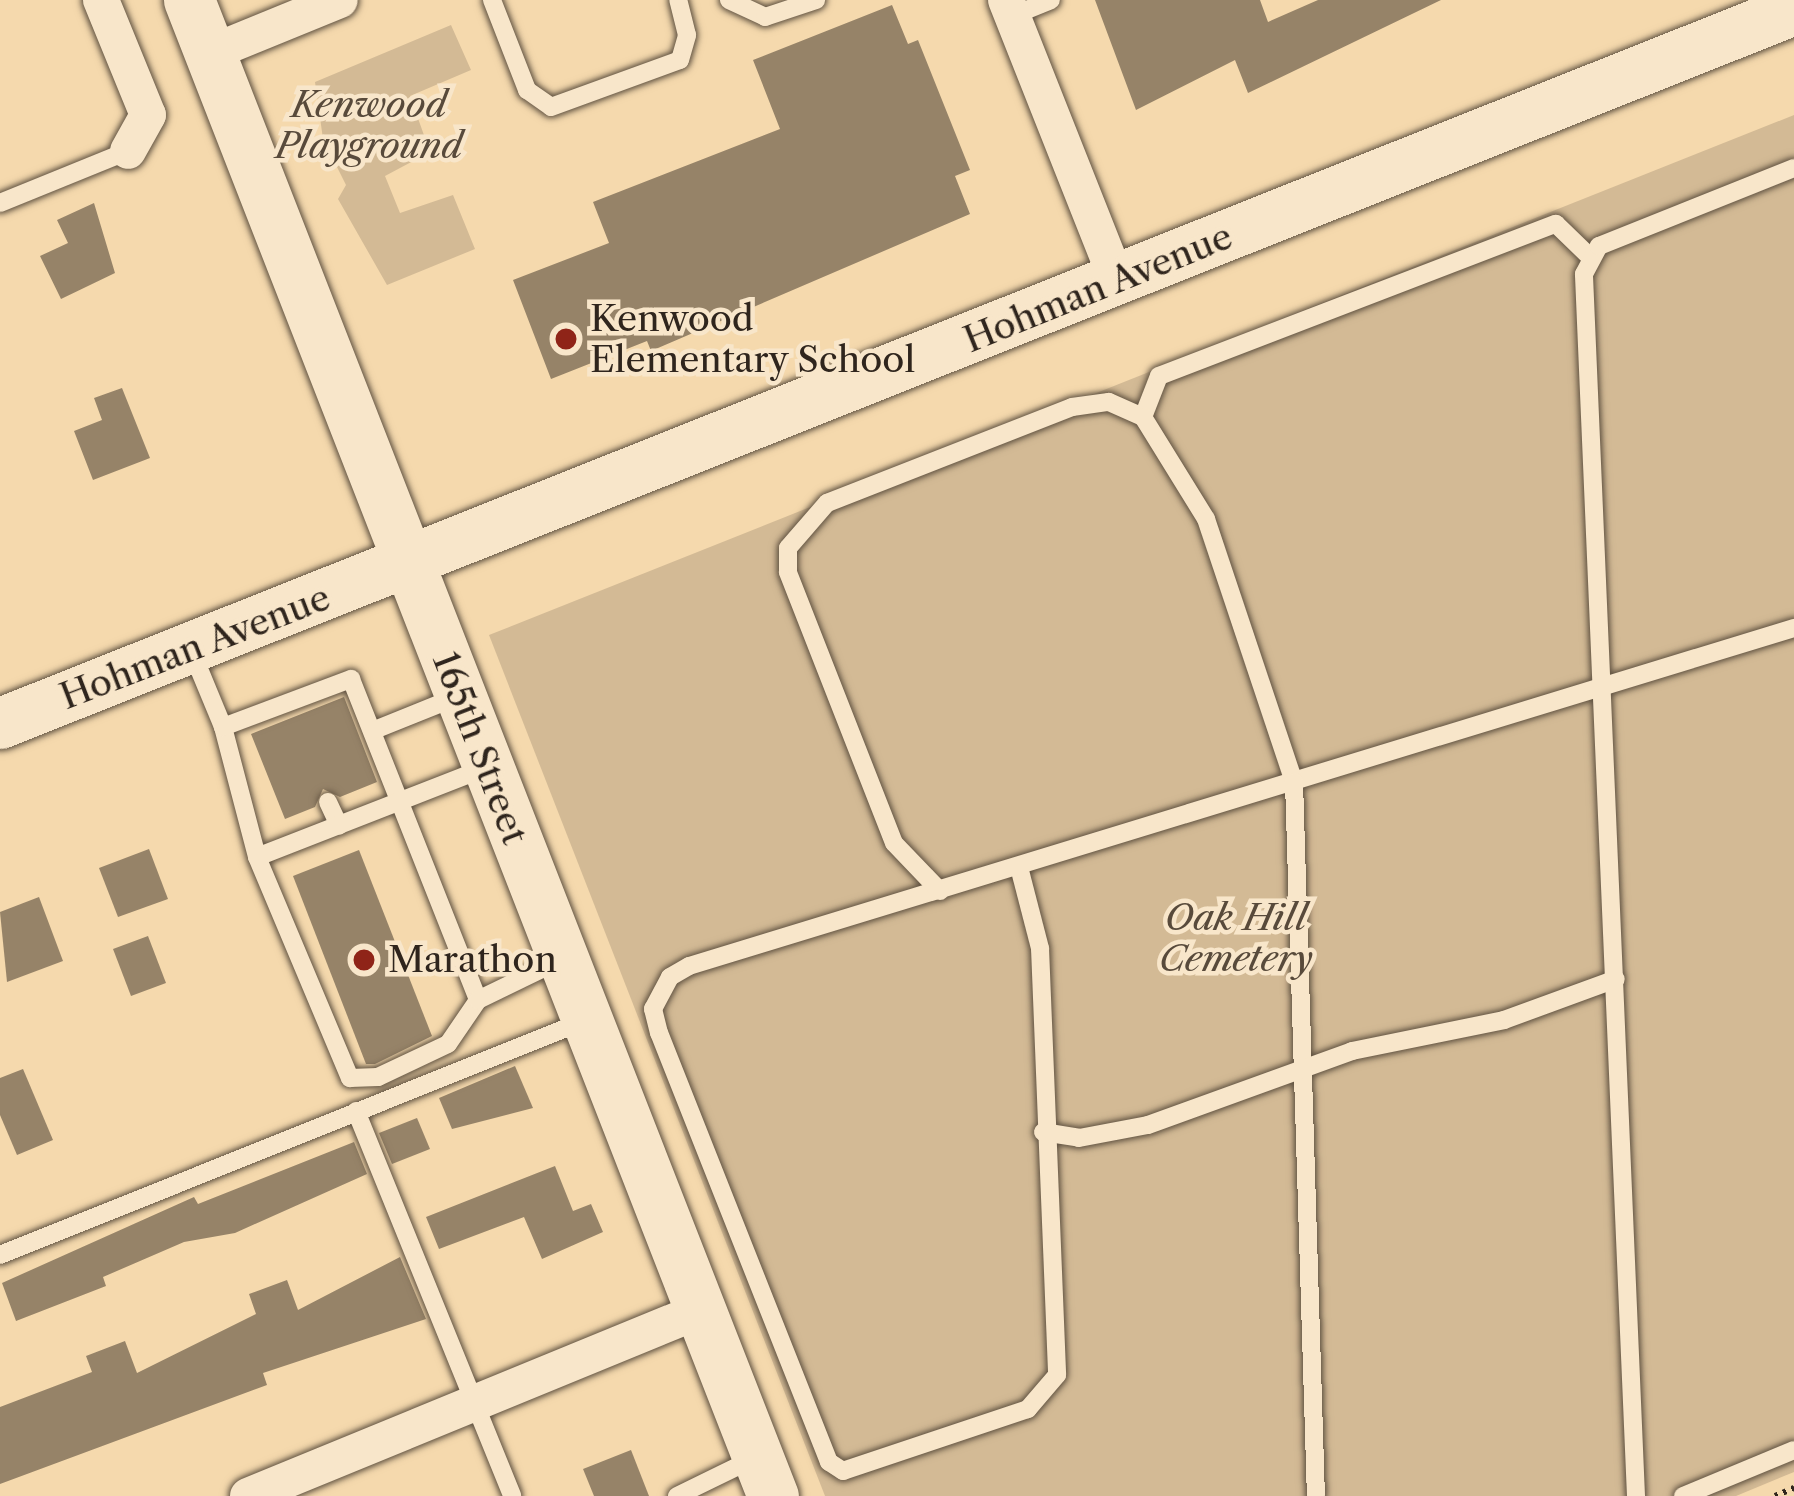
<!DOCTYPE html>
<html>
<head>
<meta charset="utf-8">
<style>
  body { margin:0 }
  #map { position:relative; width:1794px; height:1496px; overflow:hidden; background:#f5d9ad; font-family:"Libre Caslon Text",serif }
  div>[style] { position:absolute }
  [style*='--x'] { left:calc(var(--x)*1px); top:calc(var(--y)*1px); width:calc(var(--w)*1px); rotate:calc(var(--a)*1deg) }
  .green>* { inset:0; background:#d3ba95 }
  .building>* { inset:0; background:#968368 }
  .path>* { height:6px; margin-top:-3px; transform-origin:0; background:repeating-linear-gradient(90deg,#2f251d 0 3px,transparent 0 9px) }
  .roads { filter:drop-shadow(0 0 3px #605241) drop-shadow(0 0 3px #605241) }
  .service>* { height:18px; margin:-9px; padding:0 9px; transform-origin:9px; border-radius:9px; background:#f8e6ca }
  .minor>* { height:36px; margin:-18px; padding:0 18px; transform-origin:18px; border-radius:18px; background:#f8e6ca }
  .secondary>* { height:51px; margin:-25.5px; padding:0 25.5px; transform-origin:25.5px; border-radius:25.5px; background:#f8e6ca }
  .dots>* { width:33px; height:33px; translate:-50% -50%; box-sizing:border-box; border:6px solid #f8e6ca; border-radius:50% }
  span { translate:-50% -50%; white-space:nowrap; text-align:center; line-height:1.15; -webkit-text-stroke:9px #f8e6ca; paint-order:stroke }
  .park-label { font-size:36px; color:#584a3b; font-style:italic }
  .street-label { font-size:36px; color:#2f251d }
  .poi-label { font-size:36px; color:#2f251d }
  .left { translate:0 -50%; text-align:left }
</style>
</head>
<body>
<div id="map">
  <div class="green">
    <i style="clip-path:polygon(451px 25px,471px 70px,410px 96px,430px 152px,385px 176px,400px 213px,453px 195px,475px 249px,387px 285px,338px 199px,346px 185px,323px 139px,315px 82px)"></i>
    <i style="clip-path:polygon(1794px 115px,1794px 1472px,1736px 1496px,825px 1496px,489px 635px)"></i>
  </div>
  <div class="building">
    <i style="clip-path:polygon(1095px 0,1260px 0,1268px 22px,1318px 0,1441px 0,1248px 93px,1235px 60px,1136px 110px)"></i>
    <i style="clip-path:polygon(892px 5px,908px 44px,918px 40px,970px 170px,955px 176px,970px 214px,651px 351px,647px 341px,551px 379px,513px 280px,609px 243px,593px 202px,780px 129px,753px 60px)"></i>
    <i style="clip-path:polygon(94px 203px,115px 273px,61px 299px,40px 256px,68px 243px,57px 220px)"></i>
    <i style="clip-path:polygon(122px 388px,150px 458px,93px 480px,74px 431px,102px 420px,94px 398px)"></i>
    <i style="clip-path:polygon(344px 697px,377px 782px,340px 797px,323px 789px,315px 807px,285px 819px,251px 734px)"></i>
    <i style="clip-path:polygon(149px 849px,168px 899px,118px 917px,99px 868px)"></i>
    <i style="clip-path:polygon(359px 850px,432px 1036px,375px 1064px,366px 1064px,293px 876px)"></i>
    <i style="clip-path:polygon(39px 897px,63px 961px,7px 982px,0 912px)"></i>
    <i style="clip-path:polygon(148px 936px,166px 983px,131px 996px,113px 949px)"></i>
    <i style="clip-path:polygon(515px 1066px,533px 1108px,452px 1129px,439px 1098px)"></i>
    <i style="clip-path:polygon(23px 1069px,53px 1140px,17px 1155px,0 1115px,0 1078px)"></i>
    <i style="clip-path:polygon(417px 1118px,430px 1149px,392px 1164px,379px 1133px)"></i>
    <i style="clip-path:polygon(354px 1142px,367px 1174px,235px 1233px,184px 1242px,103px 1277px,106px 1286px,16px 1321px,2px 1283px,194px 1197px,198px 1204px)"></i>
    <i style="clip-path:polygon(555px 1166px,573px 1211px,591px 1204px,603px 1232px,542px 1259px,524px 1217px,439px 1249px,426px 1217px)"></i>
    <i style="clip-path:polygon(400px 1257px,426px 1319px,263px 1373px,267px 1385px,0 1484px,0 1407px,92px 1372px,86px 1356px,125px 1341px,137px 1373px,256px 1314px,249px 1294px,287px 1280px,298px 1310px)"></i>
    <i style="clip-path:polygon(631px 1450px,649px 1496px,594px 1496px,583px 1469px)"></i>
  </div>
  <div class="path">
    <i style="--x:1775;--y:1496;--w:21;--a:-23"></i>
  </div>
  <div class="roads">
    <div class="service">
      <i style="--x:492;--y:0;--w:97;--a:68.7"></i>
      <i style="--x:527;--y:90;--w:29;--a:35"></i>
      <i style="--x:551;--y:107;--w:137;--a:-20"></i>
      <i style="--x:680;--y:60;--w:26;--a:-74"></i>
      <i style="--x:687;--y:35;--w:36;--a:-104"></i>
      <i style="--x:729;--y:0;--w:40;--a:25"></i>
      <i style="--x:765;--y:17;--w:54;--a:-18.4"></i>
      <i style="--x:1012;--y:16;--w:42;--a:-22.3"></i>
      <i style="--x:0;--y:203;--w:138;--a:-22.1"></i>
      <i style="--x:1143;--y:417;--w:44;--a:-68.7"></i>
      <i style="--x:1159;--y:376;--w:425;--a:-21"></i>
      <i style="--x:1556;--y:224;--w:46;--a:44.1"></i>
      <i style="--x:192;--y:652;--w:81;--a:67.5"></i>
      <i style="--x:223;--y:727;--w:134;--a:75.3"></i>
      <i style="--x:257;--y:857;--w:240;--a:67.2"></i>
      <i style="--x:350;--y:1078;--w:28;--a:-2"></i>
      <i style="--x:378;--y:1077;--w:77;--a:-25.2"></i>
      <i style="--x:448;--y:1044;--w:53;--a:-55.7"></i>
      <i style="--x:223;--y:727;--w:137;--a:-20.6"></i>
      <i style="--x:351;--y:679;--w:345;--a:68.4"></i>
      <i style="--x:478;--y:1000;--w:93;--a:-26"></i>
      <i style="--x:377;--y:729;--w:88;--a:-21.9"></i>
      <i style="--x:328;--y:802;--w:26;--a:65"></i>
      <i style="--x:257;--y:857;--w:243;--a:-21.3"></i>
      <i style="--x:1019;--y:867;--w:84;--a:75.5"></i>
      <i style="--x:1040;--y:948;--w:427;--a:87.7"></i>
      <i style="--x:1057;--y:1375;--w:45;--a:130.5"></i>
      <i style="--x:1028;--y:1409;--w:195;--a:161.5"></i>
      <i style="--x:843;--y:1471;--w:17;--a:-147"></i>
      <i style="--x:829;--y:1462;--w:461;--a:-111.6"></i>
      <i style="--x:659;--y:1033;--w:25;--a:-104"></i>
      <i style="--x:653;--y:1009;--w:36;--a:-62"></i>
      <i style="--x:670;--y:977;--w:22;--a:-30"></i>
      <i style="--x:689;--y:966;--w:1156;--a:-17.01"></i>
      <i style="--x:940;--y:891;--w:66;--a:-133.8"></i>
      <i style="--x:894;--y:843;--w:291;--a:-111.4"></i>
      <i style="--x:788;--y:572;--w:24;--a:-90"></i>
      <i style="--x:788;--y:548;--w:60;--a:-49.1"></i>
      <i style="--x:827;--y:503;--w:263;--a:-21.4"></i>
      <i style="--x:1072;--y:407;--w:37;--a:-8"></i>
      <i style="--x:1109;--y:402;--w:37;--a:24"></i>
      <i style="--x:1143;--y:417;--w:120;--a:58.3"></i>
      <i style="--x:1206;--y:519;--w:277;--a:71.5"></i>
      <i style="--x:1294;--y:782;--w:714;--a:88.24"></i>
      <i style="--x:356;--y:1111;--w:415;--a:67.9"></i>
      <i style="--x:1043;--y:1132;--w:36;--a:9"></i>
      <i style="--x:1079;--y:1138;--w:70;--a:-10.7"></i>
      <i style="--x:1148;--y:1125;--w:217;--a:-19.9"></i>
      <i style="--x:1352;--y:1051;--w:155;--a:-11.5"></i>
      <i style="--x:1504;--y:1020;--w:119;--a:-20.1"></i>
      <i style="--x:0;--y:1255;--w:626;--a:-21.85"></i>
      <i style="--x:677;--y:1496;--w:85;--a:-26"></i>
      <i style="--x:1636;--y:1496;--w:1223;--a:-92.44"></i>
      <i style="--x:1584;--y:274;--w:32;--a:-62"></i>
      <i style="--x:1599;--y:246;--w:210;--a:-21.8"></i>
      <i style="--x:1683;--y:1496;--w:120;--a:-22.5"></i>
    </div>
    <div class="minor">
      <i style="--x:101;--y:0;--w:124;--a:67.8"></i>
      <i style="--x:148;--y:115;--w:41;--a:119.1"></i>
      <i style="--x:1006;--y:0;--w:301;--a:68.4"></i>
      <i style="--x:210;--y:53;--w:140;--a:-22.2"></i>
      <i style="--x:248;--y:1496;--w:488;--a:-22.3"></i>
    </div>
    <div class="secondary">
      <i style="--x:189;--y:0;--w:1606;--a:68.68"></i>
      <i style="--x:0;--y:723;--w:1931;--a:-21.7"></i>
    </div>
  </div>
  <div class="dots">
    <i style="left:566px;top:339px;background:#8f2418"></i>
    <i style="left:364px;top:960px;background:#8f2418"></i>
  </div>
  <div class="park-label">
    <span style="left:369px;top:125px">Kenwood<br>Playground</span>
    <span style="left:1236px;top:938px">Oak Hill<br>Cemetery</span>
  </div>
  <div class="street-label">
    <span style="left:1098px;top:288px;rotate:-22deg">Hohman Avenue</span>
    <span style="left:195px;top:647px;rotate:-21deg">Hohman Avenue</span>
    <span style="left:480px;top:748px;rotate:69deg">165th Street</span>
  </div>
  <div class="poi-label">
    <span class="left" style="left:590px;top:339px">Kenwood<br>Elementary School</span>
    <span class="left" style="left:388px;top:960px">Marathon</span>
  </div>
</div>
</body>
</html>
